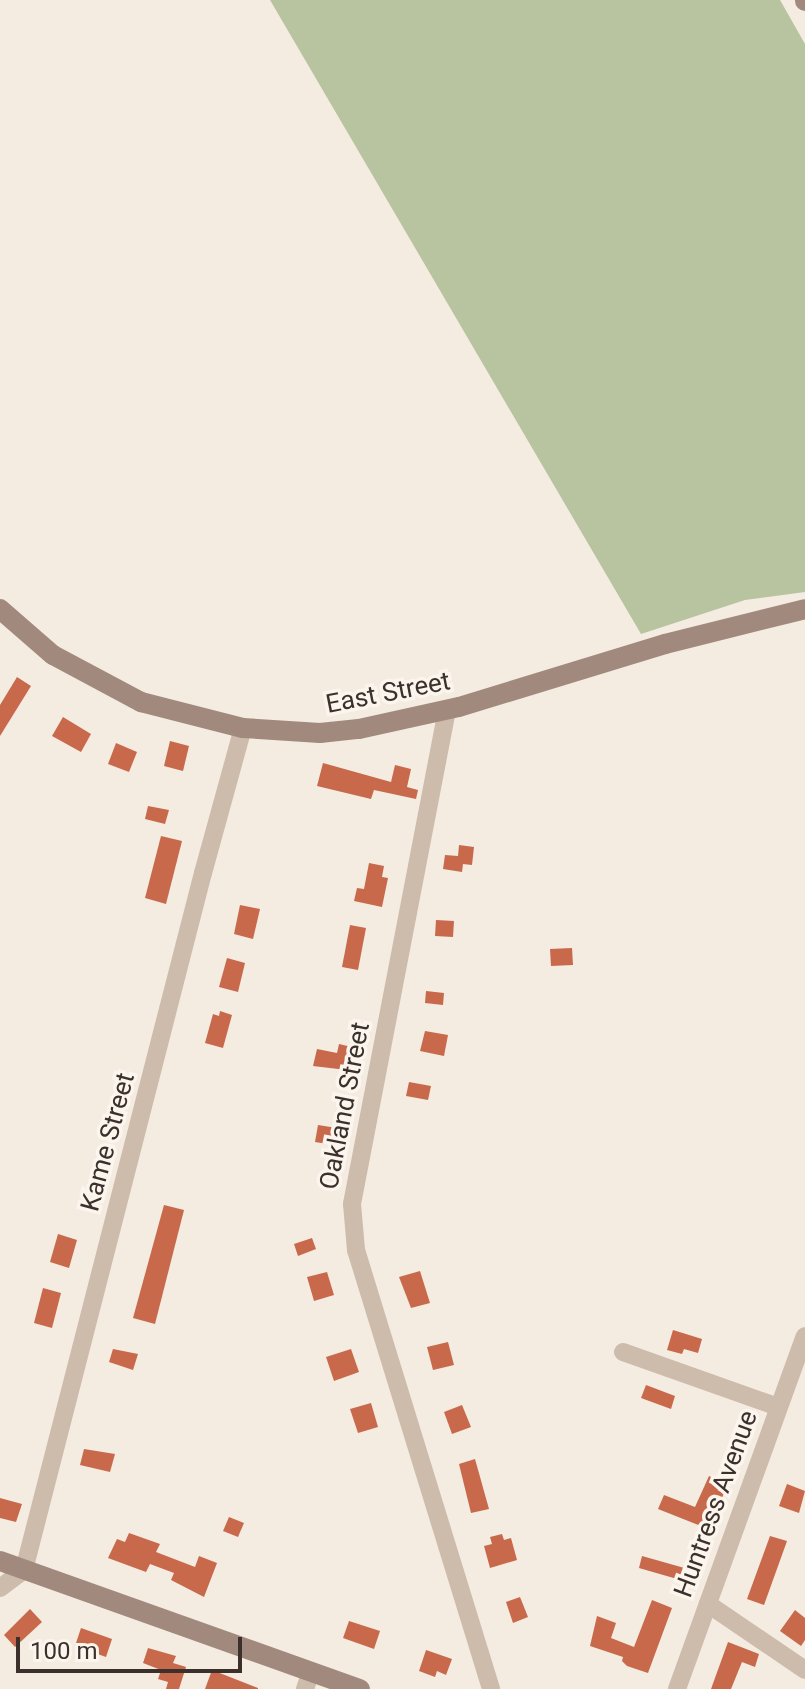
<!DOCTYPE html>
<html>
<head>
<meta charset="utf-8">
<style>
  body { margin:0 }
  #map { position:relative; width:805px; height:1689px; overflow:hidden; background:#f4ebe1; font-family:Roboto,sans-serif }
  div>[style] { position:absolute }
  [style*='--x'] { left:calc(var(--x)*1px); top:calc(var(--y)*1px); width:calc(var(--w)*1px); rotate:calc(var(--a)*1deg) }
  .green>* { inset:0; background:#b8c4a0 }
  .building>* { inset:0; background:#c8694b }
  .street>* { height:18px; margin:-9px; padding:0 9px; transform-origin:9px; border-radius:9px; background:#cdbbac }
  .secondary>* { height:20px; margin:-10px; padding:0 10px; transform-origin:10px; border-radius:10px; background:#a18a7d }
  span { translate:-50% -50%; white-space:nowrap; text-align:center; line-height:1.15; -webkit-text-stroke:7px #fbf5ee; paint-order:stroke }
  .street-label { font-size:26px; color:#3b302b }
  .scale { position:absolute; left:16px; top:1637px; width:226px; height:36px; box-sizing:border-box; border:4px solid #3b302b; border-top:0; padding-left:10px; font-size:24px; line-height:28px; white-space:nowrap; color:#3b302b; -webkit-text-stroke:6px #fbf5ee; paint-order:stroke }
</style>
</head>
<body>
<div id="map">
  <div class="green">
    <i style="clip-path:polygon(270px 0,780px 0,805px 44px,805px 592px,745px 600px,641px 634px)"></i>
  </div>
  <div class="building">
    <i style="clip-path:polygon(17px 677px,31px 686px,0 736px,0 705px)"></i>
    <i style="clip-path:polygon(63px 717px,91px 734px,81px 752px,52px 736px)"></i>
    <i style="clip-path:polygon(170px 741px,189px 746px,183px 771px,164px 766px)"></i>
    <i style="clip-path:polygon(116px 743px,137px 752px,129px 772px,108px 764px)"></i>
    <i style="clip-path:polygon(323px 763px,391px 782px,395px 765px,411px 769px,407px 787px,418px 790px,416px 799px,374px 790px,371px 799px,317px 786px)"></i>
    <i style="clip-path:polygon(148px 806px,169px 810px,165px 824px,145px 819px)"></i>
    <i style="clip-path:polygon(161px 836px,182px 841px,166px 904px,145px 898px)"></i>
    <i style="clip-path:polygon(459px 845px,474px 847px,472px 865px,463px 864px,462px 872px,443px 869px,445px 855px,458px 856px)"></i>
    <i style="clip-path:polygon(369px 863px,384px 866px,382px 877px,388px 878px,382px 907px,354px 901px,357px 888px,364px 889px)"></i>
    <i style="clip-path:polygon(240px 905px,260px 909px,253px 939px,234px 934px)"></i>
    <i style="clip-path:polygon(436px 920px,454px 921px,453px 937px,435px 936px)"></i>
    <i style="clip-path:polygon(350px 925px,366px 928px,358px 970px,342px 967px)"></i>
    <i style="clip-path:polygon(572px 948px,573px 965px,551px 966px,550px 949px)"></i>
    <i style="clip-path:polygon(227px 958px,245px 963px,238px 992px,219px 987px)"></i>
    <i style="clip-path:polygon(426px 991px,444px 993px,443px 1005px,425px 1003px)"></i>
    <i style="clip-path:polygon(220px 1011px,232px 1015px,223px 1048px,205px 1043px,213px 1014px,219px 1016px)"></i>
    <i style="clip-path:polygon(425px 1031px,448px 1035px,444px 1056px,420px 1051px)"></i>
    <i style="clip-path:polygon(339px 1044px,360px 1049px,355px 1071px,313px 1066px,317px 1049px,337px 1053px)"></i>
    <i style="clip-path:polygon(409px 1082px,431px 1086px,428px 1100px,406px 1096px)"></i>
    <i style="clip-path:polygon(318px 1125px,337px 1128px,334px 1145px,315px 1142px)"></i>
    <i style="clip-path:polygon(164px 1205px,184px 1210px,155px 1324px,133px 1318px)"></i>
    <i style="clip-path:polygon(58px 1234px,77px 1240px,69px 1268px,50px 1262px)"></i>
    <i style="clip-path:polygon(312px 1238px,316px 1249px,298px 1256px,294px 1244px)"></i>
    <i style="clip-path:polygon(420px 1271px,430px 1303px,411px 1308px,399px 1277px)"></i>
    <i style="clip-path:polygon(327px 1272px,334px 1295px,314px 1301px,307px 1277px)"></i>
    <i style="clip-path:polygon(43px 1288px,61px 1293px,52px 1328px,34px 1323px)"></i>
    <i style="clip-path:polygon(673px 1330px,702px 1339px,698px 1353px,684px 1349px,682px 1354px,667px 1350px)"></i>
    <i style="clip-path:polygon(448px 1342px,454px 1365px,433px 1370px,427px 1347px)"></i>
    <i style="clip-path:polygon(113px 1349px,138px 1354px,133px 1370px,109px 1362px)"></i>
    <i style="clip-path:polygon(351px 1349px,359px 1372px,334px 1381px,326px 1357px)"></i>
    <i style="clip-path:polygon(646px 1385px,675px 1396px,671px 1409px,641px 1398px)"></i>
    <i style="clip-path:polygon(371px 1403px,378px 1427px,358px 1433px,350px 1409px)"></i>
    <i style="clip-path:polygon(462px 1405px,471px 1427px,452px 1434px,444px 1412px)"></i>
    <i style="clip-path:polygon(84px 1449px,115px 1454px,110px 1472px,80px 1465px)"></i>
    <i style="clip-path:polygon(475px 1459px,489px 1509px,471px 1513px,459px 1464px)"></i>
    <i style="clip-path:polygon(709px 1476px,727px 1484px,711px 1530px,658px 1509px,664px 1495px,695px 1507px)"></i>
    <i style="clip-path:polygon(787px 1484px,805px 1491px,799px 1513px,779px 1506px)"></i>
    <i style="clip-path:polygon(0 1498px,22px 1504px,16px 1522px,0 1518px)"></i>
    <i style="clip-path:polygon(229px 1517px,244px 1523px,238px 1537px,223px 1531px)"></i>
    <i style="clip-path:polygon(129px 1533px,160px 1544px,156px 1552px,195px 1567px,199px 1556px,217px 1563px,204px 1597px,171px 1580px,174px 1573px,150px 1564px,146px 1572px,108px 1558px,117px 1539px,125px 1542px)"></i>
    <i style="clip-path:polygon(502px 1534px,504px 1540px,511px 1538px,517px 1560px,490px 1568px,484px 1546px,492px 1544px,490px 1537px)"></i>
    <i style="clip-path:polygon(770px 1536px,787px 1541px,764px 1605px,747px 1599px)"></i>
    <i style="clip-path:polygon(642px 1556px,695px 1571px,691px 1583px,639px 1568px)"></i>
    <i style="clip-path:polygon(520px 1597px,528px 1617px,513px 1623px,506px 1602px)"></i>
    <i style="clip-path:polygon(652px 1600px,672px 1608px,648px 1673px,627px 1666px,622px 1661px,623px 1657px,590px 1646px,597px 1616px,616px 1623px,611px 1638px,634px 1647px)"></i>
    <i style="clip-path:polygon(30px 1609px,42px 1622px,15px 1647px,4px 1635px)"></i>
    <i style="clip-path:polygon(795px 1610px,805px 1618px,805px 1640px,801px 1646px,780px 1631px)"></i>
    <i style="clip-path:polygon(349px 1621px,380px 1631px,374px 1649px,343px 1638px)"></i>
    <i style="clip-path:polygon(81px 1628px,112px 1639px,106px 1657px,75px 1646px)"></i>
    <i style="clip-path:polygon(728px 1642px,759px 1654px,755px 1667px,742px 1662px,731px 1689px,711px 1689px)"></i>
    <i style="clip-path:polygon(148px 1648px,176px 1656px,173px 1663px,186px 1667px,179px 1689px,166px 1689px,168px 1682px,158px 1679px,161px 1670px,143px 1663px)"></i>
    <i style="clip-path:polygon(426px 1650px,452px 1659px,446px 1675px,437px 1671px,435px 1677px,419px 1671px)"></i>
    <i style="clip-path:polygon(212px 1670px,258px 1688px,258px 1689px,205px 1689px)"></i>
  </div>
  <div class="street">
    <i style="--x:447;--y:710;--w:503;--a:100.89"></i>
    <i style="--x:352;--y:1204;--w:46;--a:85"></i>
    <i style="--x:356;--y:1250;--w:459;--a:72.9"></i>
    <i style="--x:623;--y:1352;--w:164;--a:19.5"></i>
    <i style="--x:0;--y:1588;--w:30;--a:-37"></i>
    <i style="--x:24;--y:1570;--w:720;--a:-75.6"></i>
    <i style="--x:203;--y:873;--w:150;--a:-74.6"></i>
    <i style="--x:708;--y:1604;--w:117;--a:34.2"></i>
    <i style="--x:305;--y:1689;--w:18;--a:-71"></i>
    <i style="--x:677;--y:1689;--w:375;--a:-70.1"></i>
  </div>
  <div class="secondary">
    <i style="--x:805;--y:0;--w:1;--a:90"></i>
    <i style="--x:0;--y:609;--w:70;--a:41"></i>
    <i style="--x:53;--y:655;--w:100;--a:28.1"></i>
    <i style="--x:141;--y:702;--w:105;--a:14.3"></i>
    <i style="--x:243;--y:728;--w:77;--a:3.7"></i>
    <i style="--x:320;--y:733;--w:39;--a:-6"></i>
    <i style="--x:359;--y:729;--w:102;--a:-12.4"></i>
    <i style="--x:459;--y:707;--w:215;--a:-17"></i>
    <i style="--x:665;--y:644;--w:144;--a:-14"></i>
    <i style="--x:0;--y:1561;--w:382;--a:19.6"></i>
  </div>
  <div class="street-label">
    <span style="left:388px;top:693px;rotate:-11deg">East Street</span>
    <span style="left:345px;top:1106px;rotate:-79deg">Oakland Street</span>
    <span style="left:108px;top:1142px;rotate:-75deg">Kame Street</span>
    <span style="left:716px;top:1504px;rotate:-70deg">Huntress Avenue</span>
  </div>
  <div class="scale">100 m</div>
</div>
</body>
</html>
